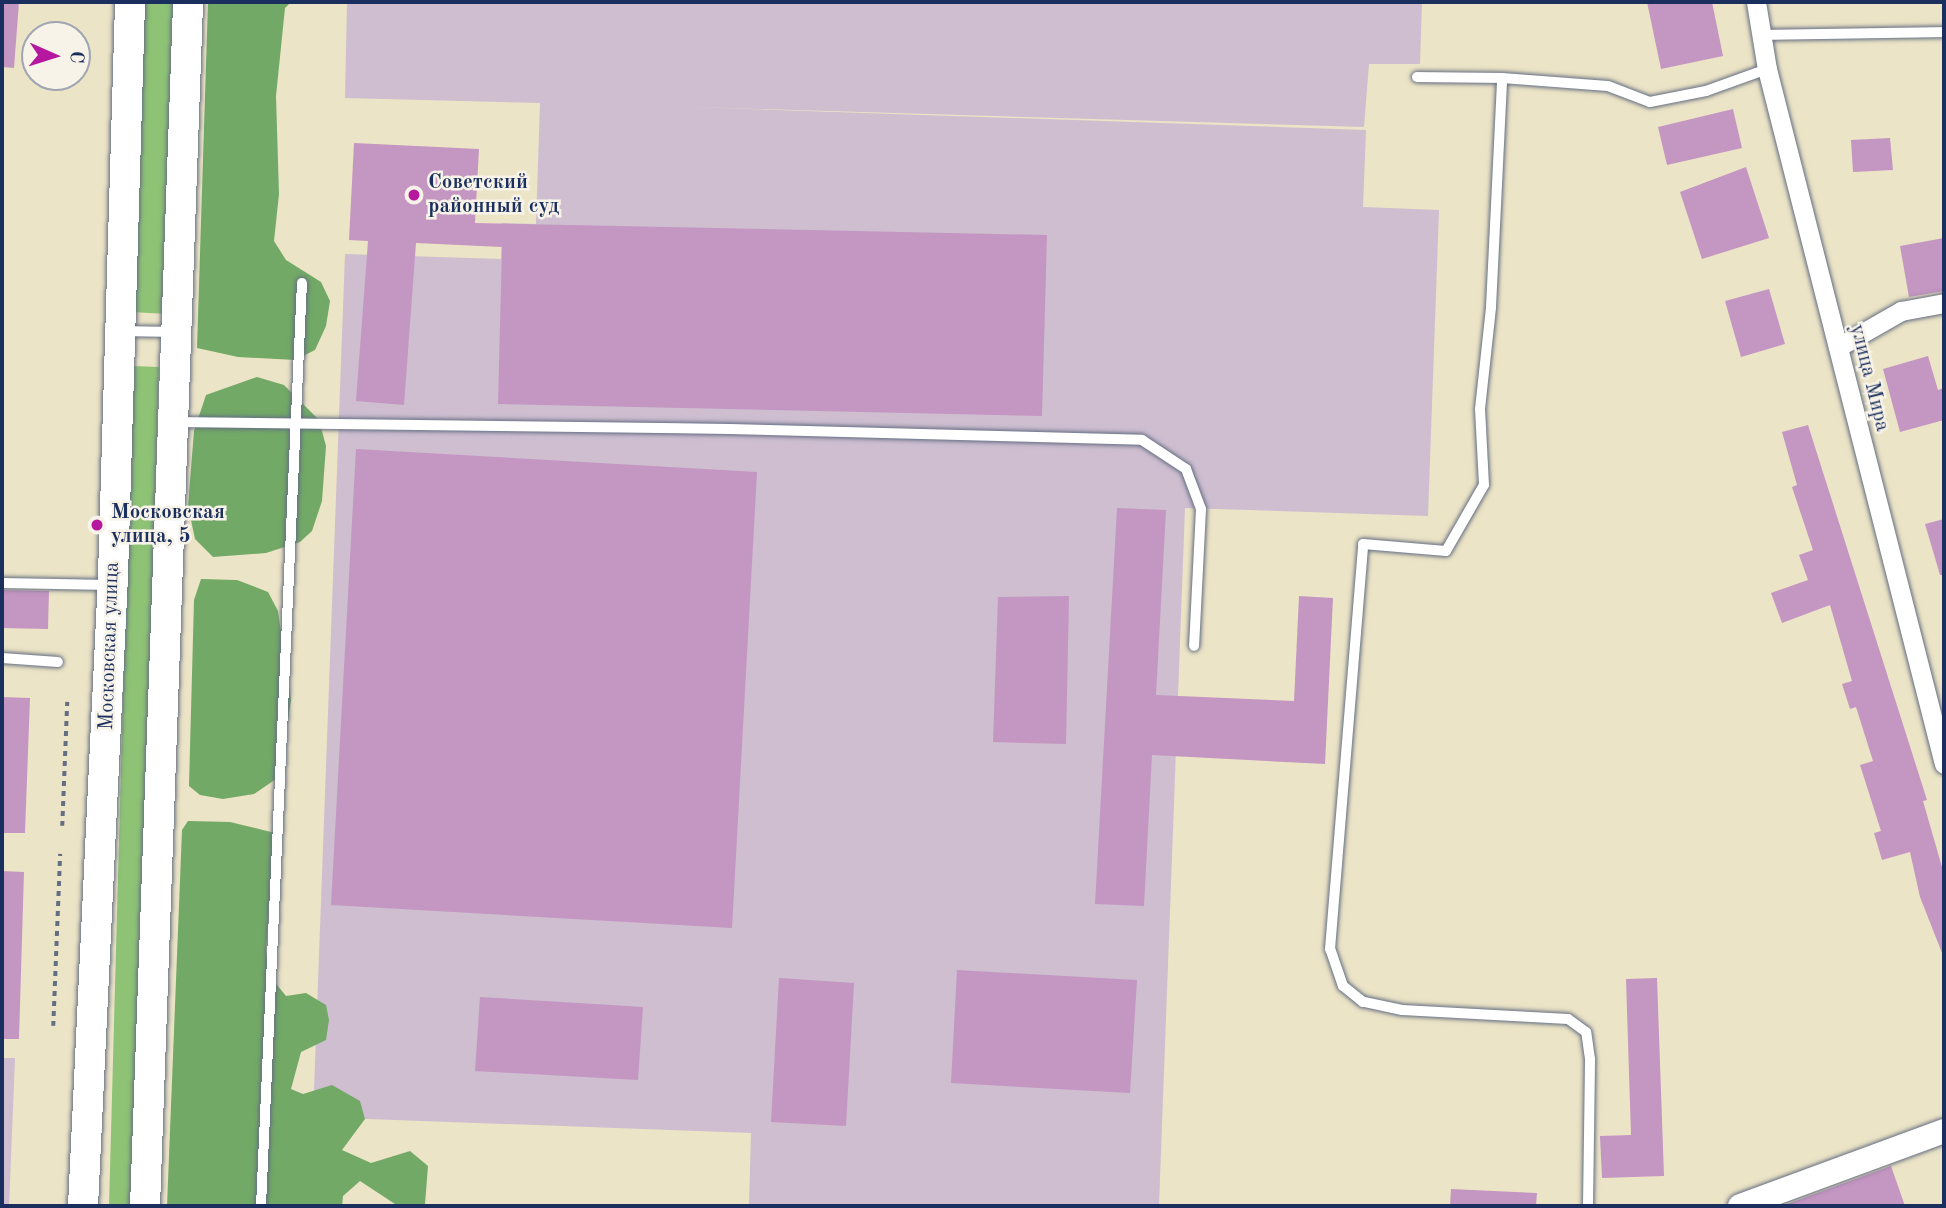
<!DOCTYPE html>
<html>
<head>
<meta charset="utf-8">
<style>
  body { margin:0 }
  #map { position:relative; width:1946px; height:1208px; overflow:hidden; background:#ece4c6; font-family:"Old Standard TT",serif }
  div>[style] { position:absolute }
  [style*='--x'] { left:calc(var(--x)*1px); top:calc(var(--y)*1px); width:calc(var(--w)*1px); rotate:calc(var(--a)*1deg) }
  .industrial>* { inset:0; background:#cebed0 }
  .green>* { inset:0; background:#8ec375 }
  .forest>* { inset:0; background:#72a966 }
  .building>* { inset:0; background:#c496c2 }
  .path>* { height:3.5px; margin-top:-1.75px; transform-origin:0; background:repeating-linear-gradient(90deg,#646e82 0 5px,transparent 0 10px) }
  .roads { filter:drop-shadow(0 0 2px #646e82) drop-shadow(0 0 2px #646e82) }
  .service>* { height:10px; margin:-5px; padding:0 5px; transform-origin:5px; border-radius:5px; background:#fff }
  .minor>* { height:19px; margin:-9.5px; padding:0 9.5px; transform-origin:9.5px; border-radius:9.5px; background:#fff }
  .tertiary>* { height:24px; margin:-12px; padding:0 12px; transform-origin:12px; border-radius:12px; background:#fff }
  .primary>* { height:30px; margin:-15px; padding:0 15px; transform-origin:15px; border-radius:15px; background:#fff }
  .dots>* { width:19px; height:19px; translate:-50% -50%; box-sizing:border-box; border:4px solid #f7f3e8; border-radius:50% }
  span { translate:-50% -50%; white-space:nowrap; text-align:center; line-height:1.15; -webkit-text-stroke:5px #f7f3e8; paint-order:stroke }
  .poi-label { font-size:21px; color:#1b2f5e; font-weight:700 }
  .left { translate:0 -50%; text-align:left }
  .street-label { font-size:21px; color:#1b2f5e }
  .frame { position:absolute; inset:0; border:4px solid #1b2f5e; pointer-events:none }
  .north { position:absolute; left:21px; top:21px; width:70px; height:70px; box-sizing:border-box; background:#f7f3e8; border:2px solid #9fa5b1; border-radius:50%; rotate:93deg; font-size:19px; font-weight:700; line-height:28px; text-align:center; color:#1b2f5e }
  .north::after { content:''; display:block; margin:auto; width:24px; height:32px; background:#b5179e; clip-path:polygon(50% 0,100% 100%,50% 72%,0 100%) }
</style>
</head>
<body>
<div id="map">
  <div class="industrial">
    <i style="clip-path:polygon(347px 2px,1422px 2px,1420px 64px,1369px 64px,1364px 127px,659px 106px,1366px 130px,1363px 207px,1439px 210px,1428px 516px,1185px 508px,1159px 1206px,749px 1206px,751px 1133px,313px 1117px,345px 254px,501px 259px,502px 223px,536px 224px,540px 103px,345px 98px)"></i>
    <i style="clip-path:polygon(2px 1058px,15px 1058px,9px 1206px,2px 1206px)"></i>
  </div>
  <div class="green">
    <i style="clip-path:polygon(141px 2px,177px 2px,167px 314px,131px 312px)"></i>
    <i style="clip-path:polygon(132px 366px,159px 367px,134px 1206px,109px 1206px)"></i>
  </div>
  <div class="forest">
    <i style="clip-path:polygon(208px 2px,291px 2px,285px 8px,276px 96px,279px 194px,274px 241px,286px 260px,321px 282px,330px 301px,326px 326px,315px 350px,295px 360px,238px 357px,197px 348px)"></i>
    <i style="clip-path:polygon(257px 377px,284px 385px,319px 420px,326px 446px,322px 501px,312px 531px,300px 542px,266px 553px,213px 557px,195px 539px,188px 506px,194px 431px,206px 395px)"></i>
    <i style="clip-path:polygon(201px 579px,237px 580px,268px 592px,278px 611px,291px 700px,279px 777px,254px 794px,223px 799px,200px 795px,189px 786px,194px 600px)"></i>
    <i style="clip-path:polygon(188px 821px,230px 822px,275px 833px,266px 951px,269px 975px,286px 996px,306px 993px,326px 1005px,329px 1020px,326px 1040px,301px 1052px,291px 1089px,303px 1094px,332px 1085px,360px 1101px,365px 1119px,342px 1150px,371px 1163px,410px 1151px,428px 1166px,425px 1204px,398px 1206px,360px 1181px,343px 1196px,342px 1206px,167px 1206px,182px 830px)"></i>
  </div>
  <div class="building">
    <i style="clip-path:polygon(2px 2px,19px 2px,14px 68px,2px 67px)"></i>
    <i style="clip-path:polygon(1647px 2px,1712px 2px,1723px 56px,1661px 69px)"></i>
    <i style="clip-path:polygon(1733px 109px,1742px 148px,1667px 165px,1658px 127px)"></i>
    <i style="clip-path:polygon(1890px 138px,1893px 170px,1853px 172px,1851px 140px)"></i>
    <i style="clip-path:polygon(354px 143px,479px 149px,475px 223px,1047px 235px,1042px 416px,498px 404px,502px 247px,416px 243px,404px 405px,356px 401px,368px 241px,349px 240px)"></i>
    <i style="clip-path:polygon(1746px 167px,1769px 238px,1702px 259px,1680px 192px)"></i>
    <i style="clip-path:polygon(1944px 238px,1944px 291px,1909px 297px,1900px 246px)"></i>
    <i style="clip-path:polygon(1769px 289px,1785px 344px,1741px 357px,1725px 301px)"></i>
    <i style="clip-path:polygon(1928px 356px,1938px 390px,1944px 388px,1944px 420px,1900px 432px,1883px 369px)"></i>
    <i style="clip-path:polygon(1808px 425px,1927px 800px,1923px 801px,1944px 874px,1944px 958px,1920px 897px,1910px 852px,1882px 860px,1874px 833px,1881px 831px,1860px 765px,1873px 761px,1856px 707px,1850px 709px,1842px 684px,1852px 681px,1830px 605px,1782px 623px,1771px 593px,1808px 580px,1799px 555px,1813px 550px,1792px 487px,1797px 485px,1782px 432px)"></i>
    <i style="clip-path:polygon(356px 449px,757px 472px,732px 928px,331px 905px)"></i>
    <i style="clip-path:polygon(1117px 508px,1166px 510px,1156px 695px,1294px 701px,1299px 596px,1333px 598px,1325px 764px,1152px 755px,1144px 906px,1095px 904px)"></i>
    <i style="clip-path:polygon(1944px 519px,1944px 575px,1940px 575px,1925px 524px)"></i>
    <i style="clip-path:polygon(2px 590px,49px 591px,48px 629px,2px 628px)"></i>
    <i style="clip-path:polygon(1069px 596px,1066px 744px,993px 742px,998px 597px)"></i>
    <i style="clip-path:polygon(2px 697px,30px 698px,25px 833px,2px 833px)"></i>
    <i style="clip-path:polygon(2px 871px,24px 872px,19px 1039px,2px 1039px)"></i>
    <i style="clip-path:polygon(957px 970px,1137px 980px,1130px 1093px,951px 1083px)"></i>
    <i style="clip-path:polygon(779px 978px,854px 983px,846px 1126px,771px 1122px)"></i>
    <i style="clip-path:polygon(1657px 978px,1664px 1176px,1602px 1178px,1600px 1136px,1631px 1135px,1626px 979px)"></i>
    <i style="clip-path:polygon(480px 997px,643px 1007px,638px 1080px,475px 1071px)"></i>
    <i style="clip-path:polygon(1891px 1166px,1905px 1206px,1782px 1206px)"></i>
    <i style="clip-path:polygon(1451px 1189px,1537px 1193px,1536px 1206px,1450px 1206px)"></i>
  </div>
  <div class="path">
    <i style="--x:62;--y:826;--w:124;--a:-87.7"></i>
    <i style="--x:53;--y:1026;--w:172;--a:-87.7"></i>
  </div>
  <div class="roads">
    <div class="service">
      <i style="--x:1762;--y:35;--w:182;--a:-0.9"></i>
      <i style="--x:1417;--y:77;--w:85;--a:0.7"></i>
      <i style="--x:122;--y:331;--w:51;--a:1.1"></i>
      <i style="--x:175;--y:422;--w:555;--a:0.72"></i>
      <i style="--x:730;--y:429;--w:412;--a:1.5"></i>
      <i style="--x:1142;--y:440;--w:53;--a:33.4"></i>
      <i style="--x:1186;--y:469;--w:43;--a:69.4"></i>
      <i style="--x:1201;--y:509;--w:137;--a:92.9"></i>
      <i style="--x:2;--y:583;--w:108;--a:1.1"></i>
      <i style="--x:2;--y:658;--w:56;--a:4.1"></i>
      <i style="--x:261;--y:1206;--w:924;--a:-87.46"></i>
      <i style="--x:1588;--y:1206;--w:147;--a:-89.2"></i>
      <i style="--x:1590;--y:1059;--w:27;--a:-98"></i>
      <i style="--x:1586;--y:1032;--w:22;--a:-144"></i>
      <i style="--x:1568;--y:1019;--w:166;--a:-176.9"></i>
      <i style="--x:1402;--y:1010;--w:40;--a:-168"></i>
      <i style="--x:1363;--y:1002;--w:26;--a:-141"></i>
      <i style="--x:1343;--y:986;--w:39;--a:-109"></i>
      <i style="--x:1330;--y:949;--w:406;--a:-85.3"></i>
      <i style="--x:1363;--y:544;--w:83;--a:4.8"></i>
      <i style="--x:1446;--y:551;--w:76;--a:-60.1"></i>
      <i style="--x:1484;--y:485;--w:76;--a:-93"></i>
      <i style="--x:1480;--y:409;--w:103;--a:-83.8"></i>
      <i style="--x:1491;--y:307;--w:229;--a:-87.2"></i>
      <i style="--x:1502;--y:78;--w:106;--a:4.3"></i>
      <i style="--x:1608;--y:86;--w:45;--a:20.9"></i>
      <i style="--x:1650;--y:102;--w:57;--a:-11.1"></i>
      <i style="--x:1706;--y:91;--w:65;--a:-19.8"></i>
    </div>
    <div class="minor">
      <i style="--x:1756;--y:2;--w:68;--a:80.7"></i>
      <i style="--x:1767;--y:69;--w:717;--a:75.71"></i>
      <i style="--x:1838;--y:347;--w:73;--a:-29.7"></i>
      <i style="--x:1901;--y:311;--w:44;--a:-10.5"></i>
    </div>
    <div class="tertiary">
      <i style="--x:1740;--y:1206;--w:217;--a:-20.2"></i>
    </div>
    <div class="primary">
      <i style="--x:83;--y:1206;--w:631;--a:-87.27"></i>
      <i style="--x:113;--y:576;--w:574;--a:-88.3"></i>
      <i style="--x:145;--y:1206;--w:1205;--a:-87.95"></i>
    </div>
  </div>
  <div class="dots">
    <i style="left:414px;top:195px;background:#b5179e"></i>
    <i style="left:97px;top:525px;background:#b5179e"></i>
  </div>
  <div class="poi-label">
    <span class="left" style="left:428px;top:195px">Советский<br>районный суд</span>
    <span class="left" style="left:111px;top:525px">Московская<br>улица, 5</span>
  </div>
  <div class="street-label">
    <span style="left:1869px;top:378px;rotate:76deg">улица Мира</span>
    <span style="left:110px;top:646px;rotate:-88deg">Московская улица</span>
  </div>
  <div class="frame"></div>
  <div class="north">С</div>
</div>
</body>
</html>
